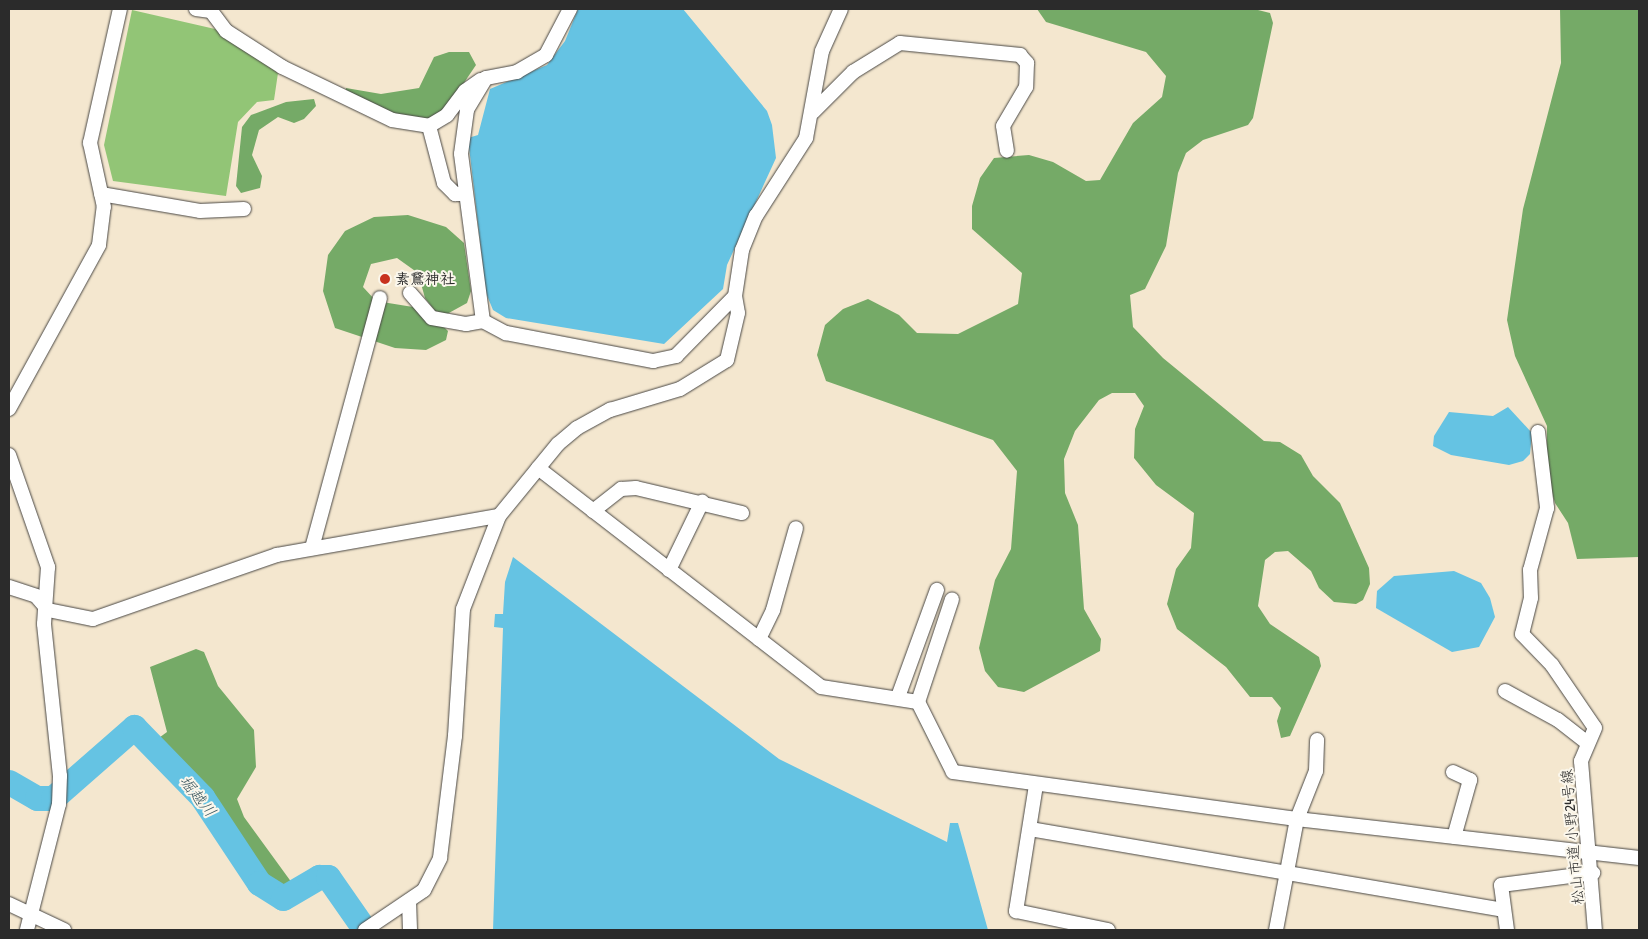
<!DOCTYPE html>
<html>
<head>
<meta charset="utf-8">
<style>
  body { margin:0 }
  #map { position:relative; width:1648px; height:939px; overflow:hidden; background:#f4e7cf; font-family:"Patrick Hand","Klee One",sans-serif }
  div>[style] { position:absolute }
  [style*='--x'] { left:calc(var(--x)*1px); top:calc(var(--y)*1px); width:calc(var(--w)*1px); rotate:calc(var(--a)*1deg) }
  .green>* { inset:0; background:#92c576 }
  .forest>* { inset:0; background:#75aa67 }
  .water>* { inset:0; background:#65c3e3 }
  .river>* { height:25px; margin:-12.5px; padding:0 12.5px; transform-origin:12.5px; border-radius:12.5px; background:#65c3e3 }
  .roads { filter:drop-shadow(0 0 1px #494744) drop-shadow(0 0 1px #494744) }
  .street>* { height:14px; margin:-7px; padding:0 7px; transform-origin:7px; border-radius:7px; background:#fff }
  .dots>* { width:14px; height:14px; translate:-50% -50%; box-sizing:border-box; border:2px solid #fbf7ec; border-radius:50% }
  span { translate:-50% -50%; white-space:nowrap; text-align:center; line-height:1.15; -webkit-text-stroke:4px #fbf7ec; paint-order:stroke }
  .poi-label { font-size:15px; color:#2b2b2b; font-weight:700 }
  .left { translate:0 -50%; text-align:left }
  .street-label { font-size:15px; color:#2b2b2b }
  .water-label { font-size:16px; color:#3c5962; font-style:italic }
  .frame { position:absolute; inset:0; border:10px solid #2b2b2b; pointer-events:none }
</style>
</head>
<body>
<div id="map">
  <div class="green">
    <i style="clip-path:polygon(132px 10px,215px 29px,278px 73px,274px 100px,257px 102px,238px 122px,226px 196px,113px 181px,104px 145px)"></i>
  </div>
  <div class="forest">
    <i style="clip-path:polygon(1037px 9px,1254px 9px,1270px 13px,1273px 23px,1253px 118px,1248px 125px,1203px 140px,1186px 153px,1178px 173px,1166px 246px,1145px 289px,1130px 295px,1133px 327px,1163px 358px,1264px 441px,1280px 442px,1301px 455px,1313px 476px,1340px 503px,1369px 568px,1370px 584px,1363px 600px,1356px 604px,1334px 602px,1319px 588px,1311px 571px,1288px 551px,1275px 552px,1265px 560px,1258px 606px,1270px 624px,1319px 657px,1321px 666px,1290px 736px,1281px 738px,1277px 721px,1281px 708px,1272px 697px,1250px 697px,1226px 667px,1177px 629px,1167px 604px,1176px 569px,1191px 548px,1194px 513px,1156px 485px,1134px 458px,1135px 429px,1144px 406px,1135px 393px,1112px 393px,1099px 400px,1075px 431px,1064px 459px,1065px 493px,1078px 525px,1084px 609px,1101px 639px,1100px 651px,1024px 692px,998px 687px,985px 671px,979px 648px,995px 580px,1011px 549px,1017px 471px,993px 440px,826px 381px,817px 355px,825px 325px,843px 309px,868px 299px,899px 315px,917px 333px,958px 334px,1018px 304px,1022px 273px,972px 229px,972px 206px,980px 178px,994px 158px,1029px 155px,1053px 162px,1086px 181px,1100px 180px,1133px 123px,1162px 97px,1166px 76px,1146px 52px,1046px 22px)"></i>
    <i style="clip-path:polygon(1560px 9px,1639px 9px,1639px 557px,1577px 559px,1568px 523px,1555px 503px,1547px 476px,1547px 426px,1515px 356px,1507px 320px,1523px 209px,1561px 63px)"></i>
    <i style="clip-path:polygon(449px 52px,469px 52px,476px 65px,445px 111px,431px 119px,397px 115px,345px 94px,346px 88px,381px 94px,419px 88px,434px 57px)"></i>
    <i style="clip-path:polygon(314px 99px,316px 106px,304px 119px,294px 123px,278px 117px,259px 130px,252px 155px,262px 176px,260px 188px,241px 193px,236px 186px,242px 127px,251px 115px,286px 102px)"></i>
    <i style="clip-path:polygon(408px 215px,446px 227px,464px 243px,471px 291px,467px 303px,447px 314px,435px 311px,425px 298px,418px 273px,397px 258px,371px 264px,363px 287px,376px 301px,413px 307px,442px 325px,448px 331px,446px 340px,426px 350px,395px 348px,335px 328px,323px 291px,328px 255px,345px 231px,374px 217px)"></i>
    <i style="clip-path:polygon(196px 649px,204px 652px,218px 686px,254px 730px,256px 767px,237px 799px,244px 817px,292px 883px,288px 889px,275px 890px,262px 880px,205px 794px,156px 740px,167px 732px,150px 667px)"></i>
  </div>
  <div class="water">
    <i style="clip-path:polygon(578px 9px,683px 9px,767px 111px,772px 125px,776px 158px,727px 265px,723px 289px,664px 344px,506px 318px,493px 310px,486px 293px,468px 138px,478px 135px,490px 89px,547px 65px,565px 41px)"></i>
    <i style="clip-path:polygon(1508px 407px,1532px 433px,1530px 454px,1523px 461px,1509px 465px,1451px 455px,1433px 446px,1434px 436px,1449px 412px,1493px 416px)"></i>
    <i style="clip-path:polygon(513px 557px,779px 759px,947px 842px,950px 823px,958px 823px,988px 930px,493px 930px,503px 628px,494px 627px,495px 614px,503px 614px,505px 582px)"></i>
    <i style="clip-path:polygon(1454px 571px,1481px 583px,1490px 598px,1495px 617px,1479px 647px,1452px 652px,1376px 608px,1377px 591px,1394px 576px)"></i>
  </div>
  <div class="river">
    <i style="--x:9;--y:782;--w:32;--a:30"></i>
    <i style="--x:37;--y:798;--w:16;--a:0"></i>
    <i style="--x:53;--y:798;--w:108;--a:-41.2"></i>
    <i style="--x:134;--y:727;--w:98;--a:45.8"></i>
    <i style="--x:202;--y:797;--w:103;--a:56.5"></i>
    <i style="--x:259;--y:883;--w:28;--a:32"></i>
    <i style="--x:283;--y:898;--w:42;--a:-30.3"></i>
    <i style="--x:319;--y:877;--w:9;--a:0"></i>
    <i style="--x:328;--y:877;--w:65;--a:55.1"></i>
  </div>
  <div class="roads">
    <div class="street">
      <i style="--x:196;--y:9;--w:15;--a:8"></i>
      <i style="--x:211;--y:11;--w:25;--a:53"></i>
      <i style="--x:226;--y:31;--w:67;--a:32.7"></i>
      <i style="--x:282;--y:67;--w:122;--a:25.7"></i>
      <i style="--x:392;--y:120;--w:37;--a:9"></i>
      <i style="--x:429;--y:126;--w:21;--a:-31"></i>
      <i style="--x:447;--y:115;--w:30;--a:-53"></i>
      <i style="--x:465;--y:91;--w:19;--a:-35"></i>
      <i style="--x:570;--y:9;--w:52;--a:117.6"></i>
      <i style="--x:546;--y:55;--w:34;--a:150"></i>
      <i style="--x:517;--y:72;--w:32;--a:169"></i>
      <i style="--x:486;--y:78;--w:37;--a:121"></i>
      <i style="--x:467;--y:110;--w:44;--a:97.8"></i>
      <i style="--x:461;--y:154;--w:168;--a:82.5"></i>
      <i style="--x:483;--y:321;--w:26;--a:28"></i>
      <i style="--x:506;--y:333;--w:150;--a:10.8"></i>
      <i style="--x:653;--y:361;--w:24;--a:-12"></i>
      <i style="--x:676;--y:356;--w:84;--a:-45.5"></i>
      <i style="--x:813;--y:112;--w:57;--a:-45"></i>
      <i style="--x:853;--y:72;--w:55;--a:-31.7"></i>
      <i style="--x:900;--y:43;--w:121;--a:5.7"></i>
      <i style="--x:1020;--y:55;--w:11;--a:49"></i>
      <i style="--x:1027;--y:63;--w:24;--a:92"></i>
      <i style="--x:1026;--y:87;--w:45;--a:120.5"></i>
      <i style="--x:1003;--y:126;--w:25;--a:81"></i>
      <i style="--x:429;--y:126;--w:59;--a:75.3"></i>
      <i style="--x:444;--y:183;--w:16;--a:45"></i>
      <i style="--x:455;--y:194;--w:9;--a:0"></i>
      <i style="--x:101;--y:194;--w:100;--a:9.7"></i>
      <i style="--x:200;--y:211;--w:44;--a:-2.6"></i>
      <i style="--x:410;--y:293;--w:33;--a:49"></i>
      <i style="--x:432;--y:318;--w:35;--a:10"></i>
      <i style="--x:466;--y:324;--w:17;--a:-10"></i>
      <i style="--x:9;--y:409;--w:187;--a:-61.2"></i>
      <i style="--x:99;--y:245;--w:38;--a:-83"></i>
      <i style="--x:104;--y:207;--w:66;--a:-102.3"></i>
      <i style="--x:90;--y:143;--w:137;--a:-77.4"></i>
      <i style="--x:1538;--y:432;--w:77;--a:83.2"></i>
      <i style="--x:1547;--y:508;--w:64;--a:105.3"></i>
      <i style="--x:1530;--y:570;--w:28;--a:88"></i>
      <i style="--x:1531;--y:598;--w:37;--a:104"></i>
      <i style="--x:1522;--y:634;--w:43;--a:45.9"></i>
      <i style="--x:1552;--y:665;--w:76;--a:55.7"></i>
      <i style="--x:1595;--y:728;--w:36;--a:113"></i>
      <i style="--x:1581;--y:761;--w:170;--a:85.3"></i>
      <i style="--x:9;--y:455;--w:119;--a:70.8"></i>
      <i style="--x:48;--y:567;--w:57;--a:94"></i>
      <i style="--x:44;--y:624;--w:153;--a:84"></i>
      <i style="--x:60;--y:776;--w:28;--a:92"></i>
      <i style="--x:59;--y:804;--w:130;--a:104.3"></i>
      <i style="--x:538;--y:468;--w:358;--a:37.7"></i>
      <i style="--x:821;--y:687;--w:98;--a:8.8"></i>
      <i style="--x:918;--y:702;--w:78;--a:63.4"></i>
      <i style="--x:953;--y:772;--w:347;--a:7.8"></i>
      <i style="--x:1297;--y:819;--w:344;--a:6.5"></i>
      <i style="--x:593;--y:511;--w:36;--a:-38"></i>
      <i style="--x:621;--y:489;--w:15;--a:-4"></i>
      <i style="--x:636;--y:488;--w:109;--a:13.3"></i>
      <i style="--x:312;--y:548;--w:259;--a:-74.8"></i>
      <i style="--x:669;--y:570;--w:76;--a:-64.1"></i>
      <i style="--x:9;--y:587;--w:28;--a:18"></i>
      <i style="--x:36;--y:596;--w:18;--a:49"></i>
      <i style="--x:48;--y:610;--w:46;--a:11.3"></i>
      <i style="--x:93;--y:619;--w:195;--a:-19.2"></i>
      <i style="--x:277;--y:555;--w:225;--a:-10"></i>
      <i style="--x:759;--y:639;--w:32;--a:-64"></i>
      <i style="--x:773;--y:610;--w:85;--a:-74.3"></i>
      <i style="--x:1505;--y:691;--w:60;--a:28.7"></i>
      <i style="--x:1558;--y:720;--w:37;--a:38"></i>
      <i style="--x:898;--y:697;--w:114;--a:-70"></i>
      <i style="--x:918;--y:702;--w:108;--a:-71.7"></i>
      <i style="--x:1453;--y:772;--w:19;--a:25"></i>
      <i style="--x:1470;--y:780;--w:59;--a:105.7"></i>
      <i style="--x:1036;--y:785;--w:128;--a:99"></i>
      <i style="--x:1016;--y:911;--w:94;--a:11.7"></i>
      <i style="--x:1030;--y:829;--w:480;--a:9.7"></i>
      <i style="--x:409;--y:901;--w:29;--a:88"></i>
      <i style="--x:9;--y:904;--w:61;--a:25.3"></i>
      <i style="--x:365;--y:930;--w:71;--a:-34.1"></i>
      <i style="--x:424;--y:890;--w:36;--a:-63"></i>
      <i style="--x:440;--y:858;--w:123;--a:-83"></i>
      <i style="--x:455;--y:736;--w:127;--a:-86.4"></i>
      <i style="--x:463;--y:609;--w:100;--a:-68.8"></i>
      <i style="--x:499;--y:516;--w:93;--a:-50.7"></i>
      <i style="--x:558;--y:444;--w:25;--a:-40"></i>
      <i style="--x:577;--y:428;--w:38;--a:-29"></i>
      <i style="--x:610;--y:410;--w:73;--a:-16.7"></i>
      <i style="--x:680;--y:389;--w:55;--a:-31.7"></i>
      <i style="--x:727;--y:360;--w:48;--a:-76.8"></i>
      <i style="--x:738;--y:313;--w:17;--a:-100"></i>
      <i style="--x:735;--y:296;--w:47;--a:-81.3"></i>
      <i style="--x:742;--y:250;--w:37;--a:-68"></i>
      <i style="--x:756;--y:216;--w:93;--a:-57.3"></i>
      <i style="--x:806;--y:138;--w:88;--a:-79.6"></i>
      <i style="--x:822;--y:51;--w:46;--a:-65.7"></i>
      <i style="--x:1276;--y:930;--w:113;--a:-79.3"></i>
      <i style="--x:1297;--y:819;--w:52;--a:-68.4"></i>
      <i style="--x:1316;--y:771;--w:31;--a:-88"></i>
      <i style="--x:1507;--y:930;--w:45;--a:-97.6"></i>
      <i style="--x:1501;--y:885;--w:93;--a:-7.4"></i>
    </div>
  </div>
  <div class="dots">
    <i style="left:385px;top:279px;background:#c8321e"></i>
  </div>
  <div class="poi-label">
    <span class="left" style="left:395px;top:279px">素鵞神社</span>
  </div>
  <div class="street-label">
    <span style="left:1572px;top:837px;rotate:-95deg">松山市道 小野24号線</span>
  </div>
  <div class="water-label">
    <span style="left:198px;top:796px;rotate:51deg">堀越川</span>
  </div>
  <div class="frame"></div>
</div>
</body>
</html>
